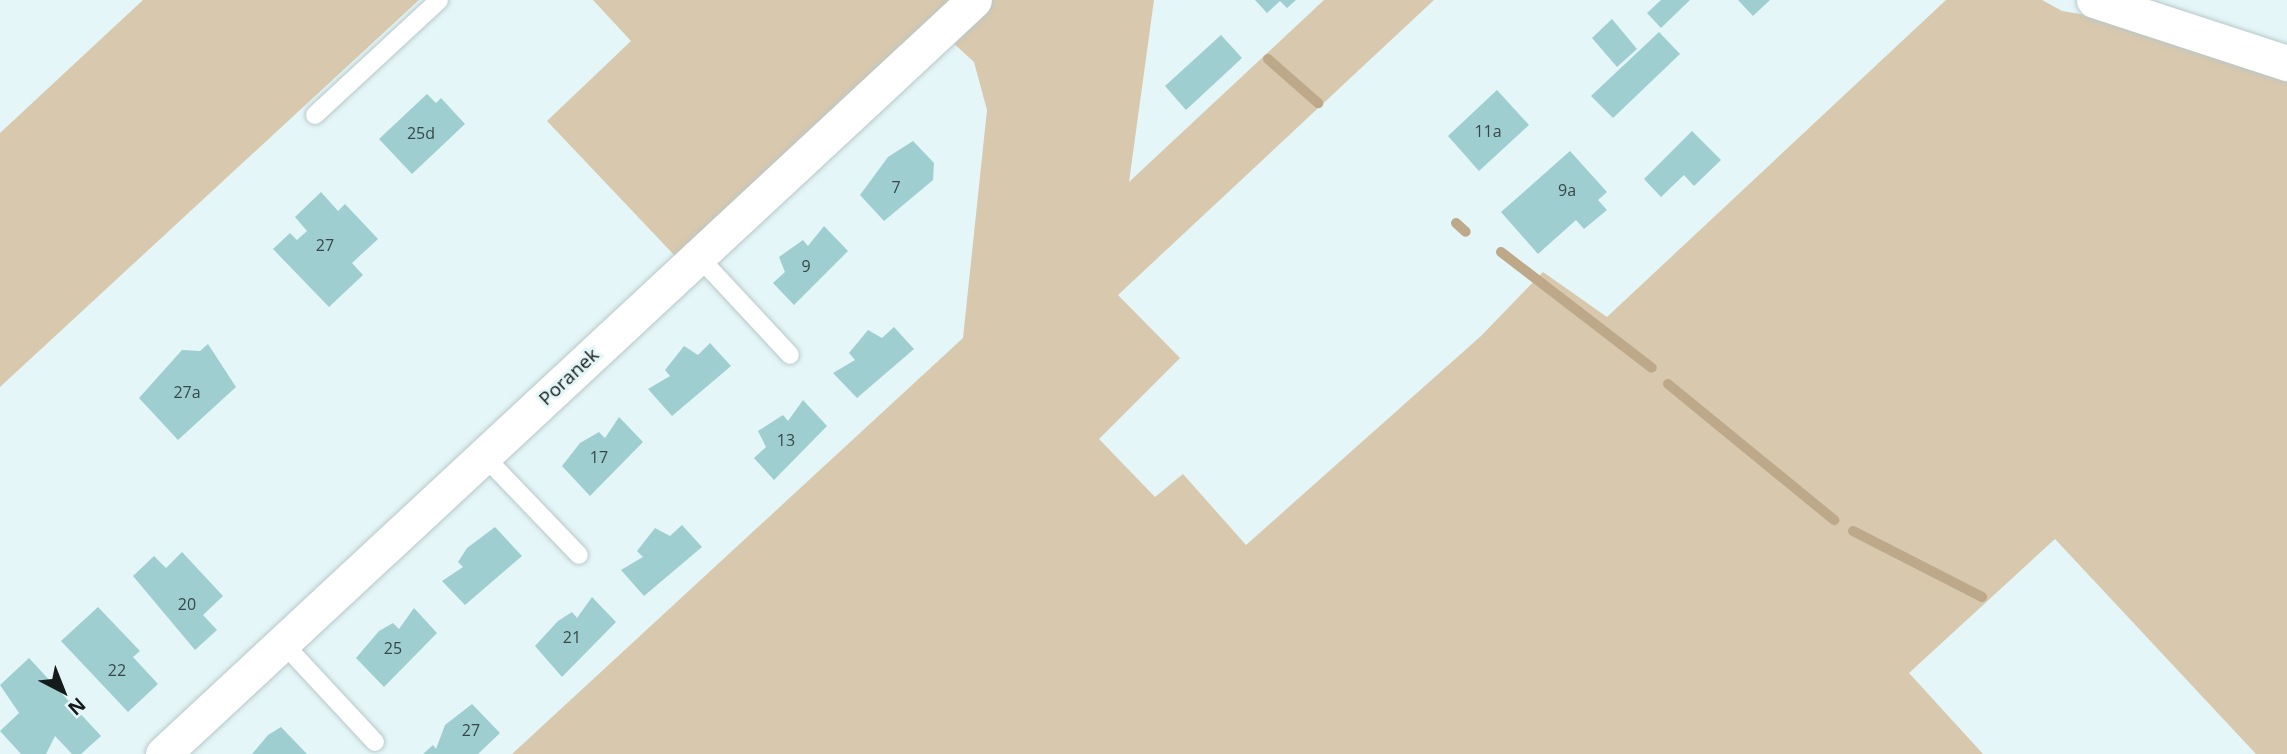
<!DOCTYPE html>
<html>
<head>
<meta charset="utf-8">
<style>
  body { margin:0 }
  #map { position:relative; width:2287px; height:754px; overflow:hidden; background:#e4f6f7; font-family:"Open Sans",sans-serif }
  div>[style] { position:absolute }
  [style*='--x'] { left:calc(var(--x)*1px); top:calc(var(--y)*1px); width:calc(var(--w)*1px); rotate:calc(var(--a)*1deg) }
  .green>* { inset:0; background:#d8c8ad }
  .stream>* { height:10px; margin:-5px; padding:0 5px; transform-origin:5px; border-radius:5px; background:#bda989 }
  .building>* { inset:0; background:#9fced1 }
  .roads { filter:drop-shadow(0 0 2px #b7c8c9) drop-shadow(0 0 2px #b7c8c9) }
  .lane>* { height:18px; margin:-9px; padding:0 9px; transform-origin:9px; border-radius:9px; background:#fff }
  .street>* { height:35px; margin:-17.5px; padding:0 17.5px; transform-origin:17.5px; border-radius:17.5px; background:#fff }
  span { translate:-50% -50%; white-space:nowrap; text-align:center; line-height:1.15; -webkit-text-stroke:6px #e4f6f7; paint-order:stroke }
  .number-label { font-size:16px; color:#384848 }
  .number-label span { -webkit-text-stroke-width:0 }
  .street-label { font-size:19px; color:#151b1b }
  .north { position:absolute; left:28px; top:656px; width:70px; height:70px; -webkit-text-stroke:5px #e4f6f7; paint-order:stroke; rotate:138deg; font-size:19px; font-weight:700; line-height:28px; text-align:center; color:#151b1b }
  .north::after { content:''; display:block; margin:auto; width:24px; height:32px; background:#151b1b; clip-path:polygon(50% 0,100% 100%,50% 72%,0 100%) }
</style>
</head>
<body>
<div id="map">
  <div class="green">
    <i style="clip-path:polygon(143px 0,419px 0,0 387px,0 133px)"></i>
    <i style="clip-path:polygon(593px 0,953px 0,676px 257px,547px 121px,631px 41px)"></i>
    <i style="clip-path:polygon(993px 0,1154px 0,1129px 182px,1324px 0,1434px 0,1118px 295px,1180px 358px,1099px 439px,1155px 497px,1183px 474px,1246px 545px,1481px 336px,1543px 272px,1607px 317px,1946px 0,2042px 0,2062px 11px,2130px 22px,2287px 78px,2287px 754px,2256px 754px,2055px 539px,1909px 673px,1983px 754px,512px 754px,963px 338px,987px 110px,974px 62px,950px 40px)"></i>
  </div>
  <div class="stream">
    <i style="--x:1268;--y:59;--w:67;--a:41.3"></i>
    <i style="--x:1456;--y:223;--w:13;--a:42"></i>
    <i style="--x:1501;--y:252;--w:190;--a:37.5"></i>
    <i style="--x:1668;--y:384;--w:215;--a:39.3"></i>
    <i style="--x:1853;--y:531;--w:145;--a:27.1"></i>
  </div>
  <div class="building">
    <i style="clip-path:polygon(1255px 0,1296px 0,1287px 8px,1280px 1px,1267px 13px)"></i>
    <i style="clip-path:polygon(1661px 0,1690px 0,1661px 28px,1647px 13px)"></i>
    <i style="clip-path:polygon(1738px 0,1770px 0,1753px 16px)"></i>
    <i style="clip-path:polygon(1612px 19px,1637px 49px,1617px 67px,1592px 38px)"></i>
    <i style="clip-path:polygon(1659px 32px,1680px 54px,1613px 118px,1591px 96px)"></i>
    <i style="clip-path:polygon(1221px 35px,1242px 58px,1186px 110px,1165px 86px)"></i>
    <i style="clip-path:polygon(1497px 90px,1529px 125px,1479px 171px,1448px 136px)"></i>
    <i style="clip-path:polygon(427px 94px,436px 103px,441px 98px,465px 124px,412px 174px,379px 139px)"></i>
    <i style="clip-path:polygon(1692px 131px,1721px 160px,1694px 186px,1684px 175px,1661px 197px,1644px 179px)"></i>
    <i style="clip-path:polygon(913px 141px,934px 163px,933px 180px,884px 221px,860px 195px,888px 157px)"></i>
    <i style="clip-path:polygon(1570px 151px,1607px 192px,1598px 200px,1607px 210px,1584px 229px,1576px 220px,1538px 254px,1501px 212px)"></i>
    <i style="clip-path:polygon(321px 192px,338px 211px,345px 204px,378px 239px,352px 263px,363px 275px,329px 307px,273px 249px,290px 233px,297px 240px,307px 231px,295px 217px)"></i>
    <i style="clip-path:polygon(824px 226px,848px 251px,794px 305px,773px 283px,785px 272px,779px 257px,803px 240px,808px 246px)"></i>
    <i style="clip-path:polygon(894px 327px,914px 349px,857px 398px,833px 373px,855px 360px,849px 353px,868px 330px,882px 338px)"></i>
    <i style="clip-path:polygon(710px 343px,731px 366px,672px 416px,648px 389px,670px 376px,665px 370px,684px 346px,698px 355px)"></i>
    <i style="clip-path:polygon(208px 344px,236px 387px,178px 440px,139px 398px,182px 350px,200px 351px)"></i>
    <i style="clip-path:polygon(803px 400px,827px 426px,774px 480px,754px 458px,766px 447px,758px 431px,783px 415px,788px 421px)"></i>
    <i style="clip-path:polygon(619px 417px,643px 442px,590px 496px,562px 466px,580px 443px,599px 432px,605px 438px)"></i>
    <i style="clip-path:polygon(682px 525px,702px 547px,644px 596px,621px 570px,643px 557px,637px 551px,655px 528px,670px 536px)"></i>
    <i style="clip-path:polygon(495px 527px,522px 556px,465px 605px,442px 581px,463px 567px,458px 562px,467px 548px)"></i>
    <i style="clip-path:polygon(182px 552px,223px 596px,203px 615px,217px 630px,195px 650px,133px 576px,154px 556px,166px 568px)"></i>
    <i style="clip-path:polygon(592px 597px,616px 622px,562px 677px,535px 646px,558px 621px,572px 612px,577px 618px)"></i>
    <i style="clip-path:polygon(98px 607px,140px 651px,133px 657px,158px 684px,128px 712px,61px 641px)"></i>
    <i style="clip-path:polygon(414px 608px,437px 633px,384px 687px,356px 658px,379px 631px,393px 623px,399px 629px)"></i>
    <i style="clip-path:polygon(29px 658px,101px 736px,81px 754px,72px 754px,55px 736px,46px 754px,21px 754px,0 731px,19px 713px,0 685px)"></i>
    <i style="clip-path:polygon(472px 704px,500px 733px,478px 754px,423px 754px,433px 745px,436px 749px,445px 725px)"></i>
    <i style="clip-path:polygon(281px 727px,307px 754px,252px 754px,268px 735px)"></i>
  </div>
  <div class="roads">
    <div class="lane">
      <i style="--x:315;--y:115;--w:169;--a:-42.8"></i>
      <i style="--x:698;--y:256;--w:135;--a:47.1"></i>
      <i style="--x:484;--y:456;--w:137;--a:46.2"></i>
      <i style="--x:283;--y:643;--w:135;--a:47.1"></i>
    </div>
    <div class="street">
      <i style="--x:2094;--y:0;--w:203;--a:18.1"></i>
      <i style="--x:163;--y:754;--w:1107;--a:-42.91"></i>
    </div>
  </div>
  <div class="number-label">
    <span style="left:1488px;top:131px">11a</span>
    <span style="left:421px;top:133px">25d</span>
    <span style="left:896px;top:187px">7</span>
    <span style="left:1567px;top:190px">9a</span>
    <span style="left:325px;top:245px">27</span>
    <span style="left:806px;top:266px">9</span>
    <span style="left:187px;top:392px">27a</span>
    <span style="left:786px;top:440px">13</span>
    <span style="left:599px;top:457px">17</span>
    <span style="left:187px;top:604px">20</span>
    <span style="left:572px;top:637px">21</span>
    <span style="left:393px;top:648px">25</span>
    <span style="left:117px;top:670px">22</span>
    <span style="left:471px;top:730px">27</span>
  </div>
  <div class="street-label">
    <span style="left:569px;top:377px;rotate:-43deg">Poranek</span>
  </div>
  <div class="north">N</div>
</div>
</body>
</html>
